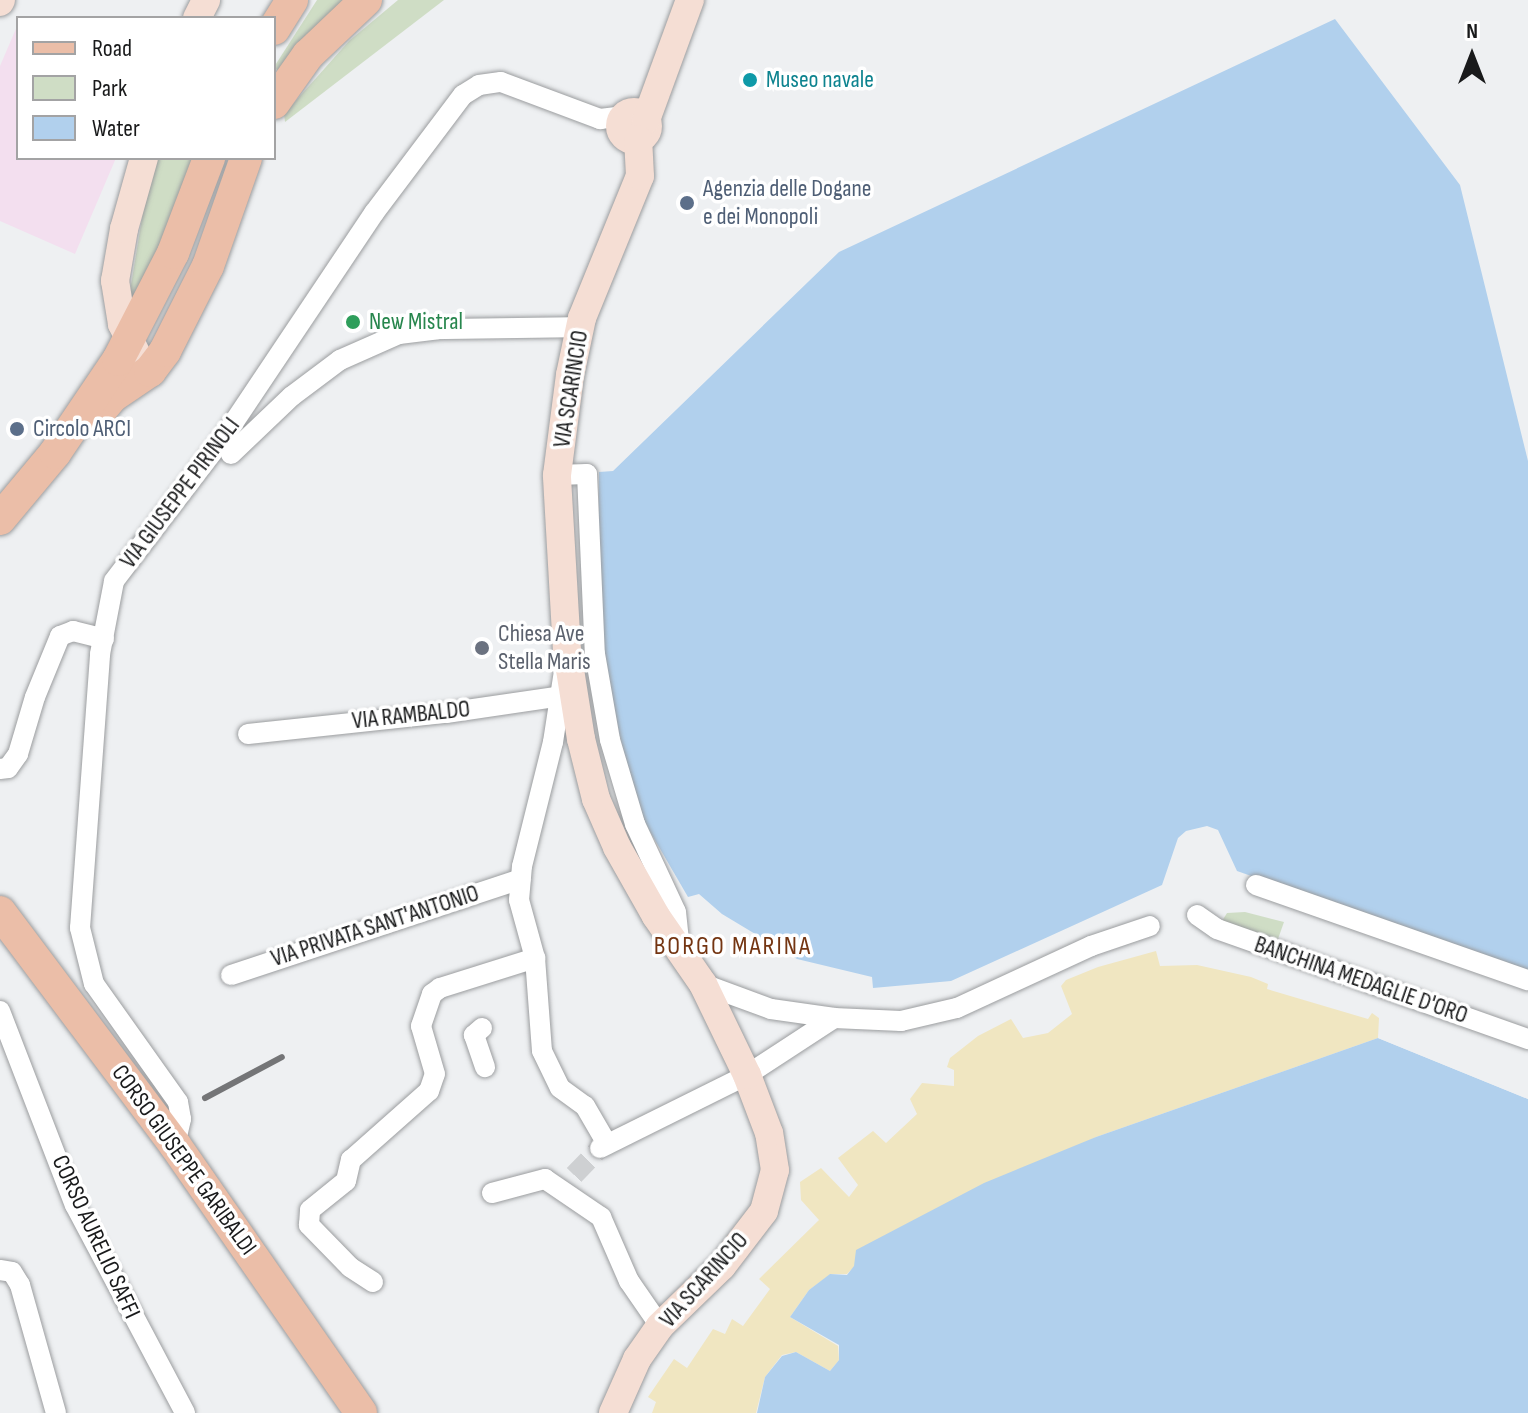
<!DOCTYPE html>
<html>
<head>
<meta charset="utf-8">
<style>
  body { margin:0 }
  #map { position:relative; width:1528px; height:1413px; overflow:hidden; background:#eef0f2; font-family:"Sofia Sans Condensed",sans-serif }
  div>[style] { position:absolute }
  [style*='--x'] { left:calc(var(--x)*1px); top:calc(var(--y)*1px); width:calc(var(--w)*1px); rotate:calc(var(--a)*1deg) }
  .education>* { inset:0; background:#f3dfef }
  .green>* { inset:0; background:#cfddc5 }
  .sand>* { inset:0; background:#f0e6c1 }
  .water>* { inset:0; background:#b1d0ed }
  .pier>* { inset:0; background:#eef0f2 }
  .street-tunnel>* { height:20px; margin-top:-10px; transform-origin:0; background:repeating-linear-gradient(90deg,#ced0d2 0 20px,transparent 0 30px) }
  .roads { filter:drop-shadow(0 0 2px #9b9d9f) drop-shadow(0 0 2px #9b9d9f) }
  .street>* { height:20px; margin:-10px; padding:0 10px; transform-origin:10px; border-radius:10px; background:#fff }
  .secondary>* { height:28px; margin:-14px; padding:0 14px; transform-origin:14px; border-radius:14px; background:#f5ded4 }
  .secondary>.ring { margin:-14px; padding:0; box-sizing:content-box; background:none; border:28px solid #f5ded4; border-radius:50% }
  .primary>* { height:32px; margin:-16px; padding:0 16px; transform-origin:16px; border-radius:16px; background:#ebbea8 }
  .rail>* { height:6px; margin:-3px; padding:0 3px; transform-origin:3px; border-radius:3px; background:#747577 }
  .dots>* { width:22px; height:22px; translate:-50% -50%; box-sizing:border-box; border:4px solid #fff; border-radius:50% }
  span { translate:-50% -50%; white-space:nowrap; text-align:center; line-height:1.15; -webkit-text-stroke:7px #fff; paint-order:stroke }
  .culture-label { font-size:24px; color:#0d838f }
  .left { translate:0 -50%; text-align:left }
  .service-label { font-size:24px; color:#4e5e75 }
  .leisure-label { font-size:24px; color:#27864d }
  .street-label { font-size:24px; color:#191a1b }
  .worship-label { font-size:24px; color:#5b616d }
  .neighbourhood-label { font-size:26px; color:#743512; letter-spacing:2px }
  .legend { position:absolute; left:16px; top:16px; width:260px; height:144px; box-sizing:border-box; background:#fff; border:2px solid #a3a3a4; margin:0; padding:10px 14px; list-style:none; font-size:24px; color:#191a1b }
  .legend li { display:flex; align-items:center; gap:16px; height:40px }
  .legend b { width:40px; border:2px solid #a3a3a4 }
  .north { position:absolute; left:1432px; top:16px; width:80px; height:80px; -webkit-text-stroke:6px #fff; paint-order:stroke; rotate:0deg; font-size:22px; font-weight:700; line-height:32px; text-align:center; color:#191a1b }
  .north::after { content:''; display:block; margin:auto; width:28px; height:36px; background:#191a1b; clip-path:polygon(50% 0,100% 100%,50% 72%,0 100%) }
</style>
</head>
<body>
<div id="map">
  <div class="education">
    <i style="clip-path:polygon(18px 24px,18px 158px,116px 158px,75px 254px,0 221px,0 66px)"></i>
  </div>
  <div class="green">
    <i style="clip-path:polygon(317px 0,353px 0,283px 75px,274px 67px)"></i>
    <i style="clip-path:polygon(398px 0,444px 0,285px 122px,284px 114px,349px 41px)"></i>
    <i style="clip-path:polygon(158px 158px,196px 158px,166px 235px,132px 301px,130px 291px,143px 212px)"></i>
    <i style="clip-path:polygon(1245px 912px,1284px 922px,1278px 939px,1222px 921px,1227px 913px)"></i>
  </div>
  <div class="sand">
    <i style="clip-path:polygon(1156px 951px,1160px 966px,1197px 965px,1251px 977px,1268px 984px,1267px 989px,1368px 1019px,1372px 1013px,1379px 1018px,1378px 1038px,1096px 1137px,855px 1266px,847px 1274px,831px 1274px,809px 1290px,790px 1317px,838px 1346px,839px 1360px,830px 1371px,796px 1352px,782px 1355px,765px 1377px,756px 1413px,652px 1413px,656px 1402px,648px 1397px,674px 1359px,687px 1368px,713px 1329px,725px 1334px,732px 1319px,743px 1326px,770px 1289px,759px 1279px,819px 1220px,801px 1200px,800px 1182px,821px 1168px,849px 1197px,858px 1185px,838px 1158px,873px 1131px,886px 1143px,917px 1114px,910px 1099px,922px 1083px,954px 1086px,954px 1070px,947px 1067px,950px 1058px,978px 1036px,1011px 1019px,1023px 1038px,1048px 1033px,1072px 1014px,1061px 986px,1066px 980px,1098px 967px)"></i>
  </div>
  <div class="water">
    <i style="clip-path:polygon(1335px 19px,1460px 185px,1528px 461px,1528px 972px,1237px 871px,1218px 830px,1207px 826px,1186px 831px,1178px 838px,1162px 885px,951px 981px,873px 988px,872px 977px,797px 959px,722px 914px,699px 894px,688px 897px,645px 823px,626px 764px,610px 691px,603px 648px,598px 555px,599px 472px,613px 471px,839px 252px)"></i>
    <i style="clip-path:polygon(1378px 1038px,1528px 1099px,1528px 1413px,757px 1413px,765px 1377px,782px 1356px,796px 1352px,830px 1371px,839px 1360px,839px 1345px,790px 1317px,809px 1290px,830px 1274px,847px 1275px,854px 1266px,856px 1250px,984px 1183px,1096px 1137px)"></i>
  </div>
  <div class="pier">
    <i style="clip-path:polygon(1379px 1034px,1528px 1095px,1528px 1099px,1378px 1038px)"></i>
  </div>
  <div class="street-tunnel">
    <i style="--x:574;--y:1175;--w:37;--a:-46"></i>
  </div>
  <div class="roads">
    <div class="street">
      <i style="--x:231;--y:454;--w:84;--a:-43.6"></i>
      <i style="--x:292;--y:396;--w:60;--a:-36.9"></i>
      <i style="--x:340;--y:360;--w:64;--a:-23.8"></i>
      <i style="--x:399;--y:334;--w:39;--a:-7"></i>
      <i style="--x:438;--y:329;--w:141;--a:-0.8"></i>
      <i style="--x:557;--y:475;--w:30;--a:-2"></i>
      <i style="--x:587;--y:474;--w:180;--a:87.5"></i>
      <i style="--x:595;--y:654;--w:87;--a:80.1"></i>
      <i style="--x:610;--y:740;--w:88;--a:73.4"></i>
      <i style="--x:635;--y:824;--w:97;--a:65"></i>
      <i style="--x:676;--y:912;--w:36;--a:84"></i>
      <i style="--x:564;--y:671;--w:72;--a:98.8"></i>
      <i style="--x:553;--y:742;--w:128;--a:104"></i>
      <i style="--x:522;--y:866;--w:34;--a:95"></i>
      <i style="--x:519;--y:900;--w:60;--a:74.6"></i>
      <i style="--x:535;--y:958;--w:93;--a:85.7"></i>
      <i style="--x:542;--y:1051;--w:41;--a:64.1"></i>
      <i style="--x:560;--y:1088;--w:31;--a:36"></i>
      <i style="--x:585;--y:1106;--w:44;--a:59.9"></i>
      <i style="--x:248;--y:734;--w:199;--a:-6.1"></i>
      <i style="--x:446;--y:713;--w:125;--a:-8.3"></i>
      <i style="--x:0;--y:769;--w:8;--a:-7"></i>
      <i style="--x:8;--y:768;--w:17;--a:-54"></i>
      <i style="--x:18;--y:754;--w:59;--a:-73.4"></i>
      <i style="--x:35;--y:697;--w:66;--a:-67.7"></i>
      <i style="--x:60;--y:636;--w:14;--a:-21"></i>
      <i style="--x:73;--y:631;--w:32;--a:14"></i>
      <i style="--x:1256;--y:885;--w:288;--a:19.3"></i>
      <i style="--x:1197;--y:915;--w:24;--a:35"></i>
      <i style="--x:1217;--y:929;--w:330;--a:19.5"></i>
      <i style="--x:231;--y:975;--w:305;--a:-18.3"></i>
      <i style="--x:703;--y:984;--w:72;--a:20.2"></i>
      <i style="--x:771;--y:1009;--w:64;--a:8.1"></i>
      <i style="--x:834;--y:1018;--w:67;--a:2.6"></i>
      <i style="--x:901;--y:1021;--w:57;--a:-13.1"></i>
      <i style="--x:957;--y:1008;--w:148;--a:-24.8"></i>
      <i style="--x:1091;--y:946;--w:62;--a:-18.7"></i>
      <i style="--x:0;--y:1011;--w:208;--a:68.9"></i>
      <i style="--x:75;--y:1205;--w:235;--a:62.1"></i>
      <i style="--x:482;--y:1028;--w:11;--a:139"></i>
      <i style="--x:474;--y:1035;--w:34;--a:71"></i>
      <i style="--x:175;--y:1145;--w:27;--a:-77"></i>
      <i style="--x:181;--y:1119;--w:17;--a:-100"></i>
      <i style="--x:178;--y:1102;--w:145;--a:-125.4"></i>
      <i style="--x:94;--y:984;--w:58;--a:-104"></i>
      <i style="--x:80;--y:928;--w:275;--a:-85.8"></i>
      <i style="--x:100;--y:654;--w:74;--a:-79.1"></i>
      <i style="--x:114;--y:581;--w:181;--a:-52.6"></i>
      <i style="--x:224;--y:437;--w:270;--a:-56.2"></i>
      <i style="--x:374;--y:213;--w:148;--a:-53"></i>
      <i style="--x:463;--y:95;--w:19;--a:-32"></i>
      <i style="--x:479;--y:85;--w:22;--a:-8"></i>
      <i style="--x:501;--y:82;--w:106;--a:20.5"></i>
      <i style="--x:600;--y:119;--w:23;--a:-7"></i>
      <i style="--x:600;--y:1148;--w:164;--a:-26.4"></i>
      <i style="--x:747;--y:1075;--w:104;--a:-33.2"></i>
      <i style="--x:492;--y:1193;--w:55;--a:-14.8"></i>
      <i style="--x:545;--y:1179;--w:68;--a:34.2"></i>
      <i style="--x:601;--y:1217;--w:70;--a:66.4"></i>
      <i style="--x:629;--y:1281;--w:55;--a:55.4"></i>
      <i style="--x:0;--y:1270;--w:12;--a:9"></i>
      <i style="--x:12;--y:1272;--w:15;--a:58"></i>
      <i style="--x:20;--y:1285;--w:133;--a:74.3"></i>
      <i style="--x:373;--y:1282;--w:27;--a:-147"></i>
      <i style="--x:350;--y:1267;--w:59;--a:-134.3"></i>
      <i style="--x:309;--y:1225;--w:15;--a:-86"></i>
      <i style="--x:310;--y:1210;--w:46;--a:-38.9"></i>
      <i style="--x:346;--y:1181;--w:22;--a:-77"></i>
      <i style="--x:351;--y:1160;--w:104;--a:-41.5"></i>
      <i style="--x:429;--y:1091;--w:18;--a:-71"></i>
      <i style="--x:435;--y:1074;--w:50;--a:-106.3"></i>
      <i style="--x:421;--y:1026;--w:34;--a:-71"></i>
      <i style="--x:432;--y:994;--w:10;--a:-37"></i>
      <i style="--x:440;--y:988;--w:100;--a:-17.5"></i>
    </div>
    <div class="secondary">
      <i style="--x:0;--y:2;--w:2;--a:-63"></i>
      <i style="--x:197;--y:18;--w:20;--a:-63"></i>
      <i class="ring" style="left:620px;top:112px;width:0;height:0"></i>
      <i style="--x:646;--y:120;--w:128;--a:-69.9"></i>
      <i style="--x:139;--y:359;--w:39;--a:-116"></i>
      <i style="--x:122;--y:324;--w:44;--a:-99.2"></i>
      <i style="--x:115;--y:281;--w:53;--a:-80.2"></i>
      <i style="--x:124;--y:229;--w:74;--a:-74.3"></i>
      <i style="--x:613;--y:1413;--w:59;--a:-66"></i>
      <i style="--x:637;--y:1359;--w:40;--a:-55.1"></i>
      <i style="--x:660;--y:1326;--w:86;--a:-44.1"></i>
      <i style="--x:722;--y:1266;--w:69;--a:-52.6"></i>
      <i style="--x:764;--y:1211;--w:42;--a:-75"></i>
      <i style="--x:775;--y:1170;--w:37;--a:-99"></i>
      <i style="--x:769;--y:1133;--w:62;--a:-110.8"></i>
      <i style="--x:747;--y:1075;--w:101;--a:-115.8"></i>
      <i style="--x:703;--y:984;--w:83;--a:-124.7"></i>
      <i style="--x:656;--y:916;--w:79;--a:-119.5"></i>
      <i style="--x:617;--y:847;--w:52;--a:-113.6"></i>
      <i style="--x:596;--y:799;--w:62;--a:-104"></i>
      <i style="--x:581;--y:739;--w:89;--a:-99"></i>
      <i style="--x:567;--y:651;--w:176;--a:-93.3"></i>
      <i style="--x:557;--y:475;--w:101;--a:-82.6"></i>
      <i style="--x:570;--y:375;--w:58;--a:-78.1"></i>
      <i style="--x:582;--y:318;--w:153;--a:-67.8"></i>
      <i style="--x:640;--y:176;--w:37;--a:-93"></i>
    </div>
    <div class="primary">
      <i style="--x:274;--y:29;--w:34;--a:-58"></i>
      <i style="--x:274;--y:103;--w:59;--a:-54.7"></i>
      <i style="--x:308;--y:55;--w:80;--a:-43.5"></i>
      <i style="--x:96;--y:416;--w:26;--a:-50"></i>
      <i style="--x:113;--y:396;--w:45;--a:-34"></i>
      <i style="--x:150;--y:371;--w:25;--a:-53"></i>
      <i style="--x:165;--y:351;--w:95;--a:-63.2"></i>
      <i style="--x:208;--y:266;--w:114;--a:-70.6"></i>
      <i style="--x:0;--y:519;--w:86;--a:-50.2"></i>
      <i style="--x:55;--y:453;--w:112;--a:-55.9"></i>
      <i style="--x:118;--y:360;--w:120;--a:-62.8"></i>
      <i style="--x:173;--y:253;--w:102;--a:-69.2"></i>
      <i style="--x:0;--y:912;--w:291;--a:53.1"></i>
      <i style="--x:175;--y:1145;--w:326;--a:55.2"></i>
    </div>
  </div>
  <div class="rail">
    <i style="--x:205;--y:1098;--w:87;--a:-28"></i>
  </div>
  <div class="dots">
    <i style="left:750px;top:80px;background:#0f9aa8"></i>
    <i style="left:687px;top:203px;background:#5c6f8a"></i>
    <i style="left:353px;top:322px;background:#2e9e5b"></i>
    <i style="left:17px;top:429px;background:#5c6f8a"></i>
    <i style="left:482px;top:648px;background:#6b7280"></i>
  </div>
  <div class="culture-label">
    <span class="left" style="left:766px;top:80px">Museo navale</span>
  </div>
  <div class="service-label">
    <span class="left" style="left:703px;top:203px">Agenzia delle Dogane<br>e dei Monopoli</span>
    <span class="left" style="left:33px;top:429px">Circolo ARCI</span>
  </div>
  <div class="leisure-label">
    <span class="left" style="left:369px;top:322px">New Mistral</span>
  </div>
  <div class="street-label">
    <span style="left:571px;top:389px;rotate:-81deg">VIA SCARINCIO</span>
    <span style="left:180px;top:493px;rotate:-53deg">VIA GIUSEPPE PIRINOLI</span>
    <span style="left:411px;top:715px;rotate:-6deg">VIA RAMBALDO</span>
    <span style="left:375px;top:926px;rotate:-18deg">VIA PRIVATA SANT'ANTONIO</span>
    <span style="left:1361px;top:980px;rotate:19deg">BANCHINA MEDAGLIE D'ORO</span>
    <span style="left:184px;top:1160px;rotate:54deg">CORSO GIUSEPPE GARIBALDI</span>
    <span style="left:96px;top:1237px;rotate:65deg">CORSO AURELIO SAFFI</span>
    <span style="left:704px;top:1280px;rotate:-48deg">VIA SCARINCIO</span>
  </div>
  <div class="worship-label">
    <span class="left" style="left:498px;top:648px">Chiesa Ave<br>Stella Maris</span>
  </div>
  <div class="neighbourhood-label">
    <span style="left:733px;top:947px">BORGO MARINA</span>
  </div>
  <ul class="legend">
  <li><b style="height:10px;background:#ebbea8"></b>Road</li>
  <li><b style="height:22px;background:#cfddc5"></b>Park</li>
  <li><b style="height:22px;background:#b1d0ed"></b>Water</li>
  </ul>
  <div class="north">N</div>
</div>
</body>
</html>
